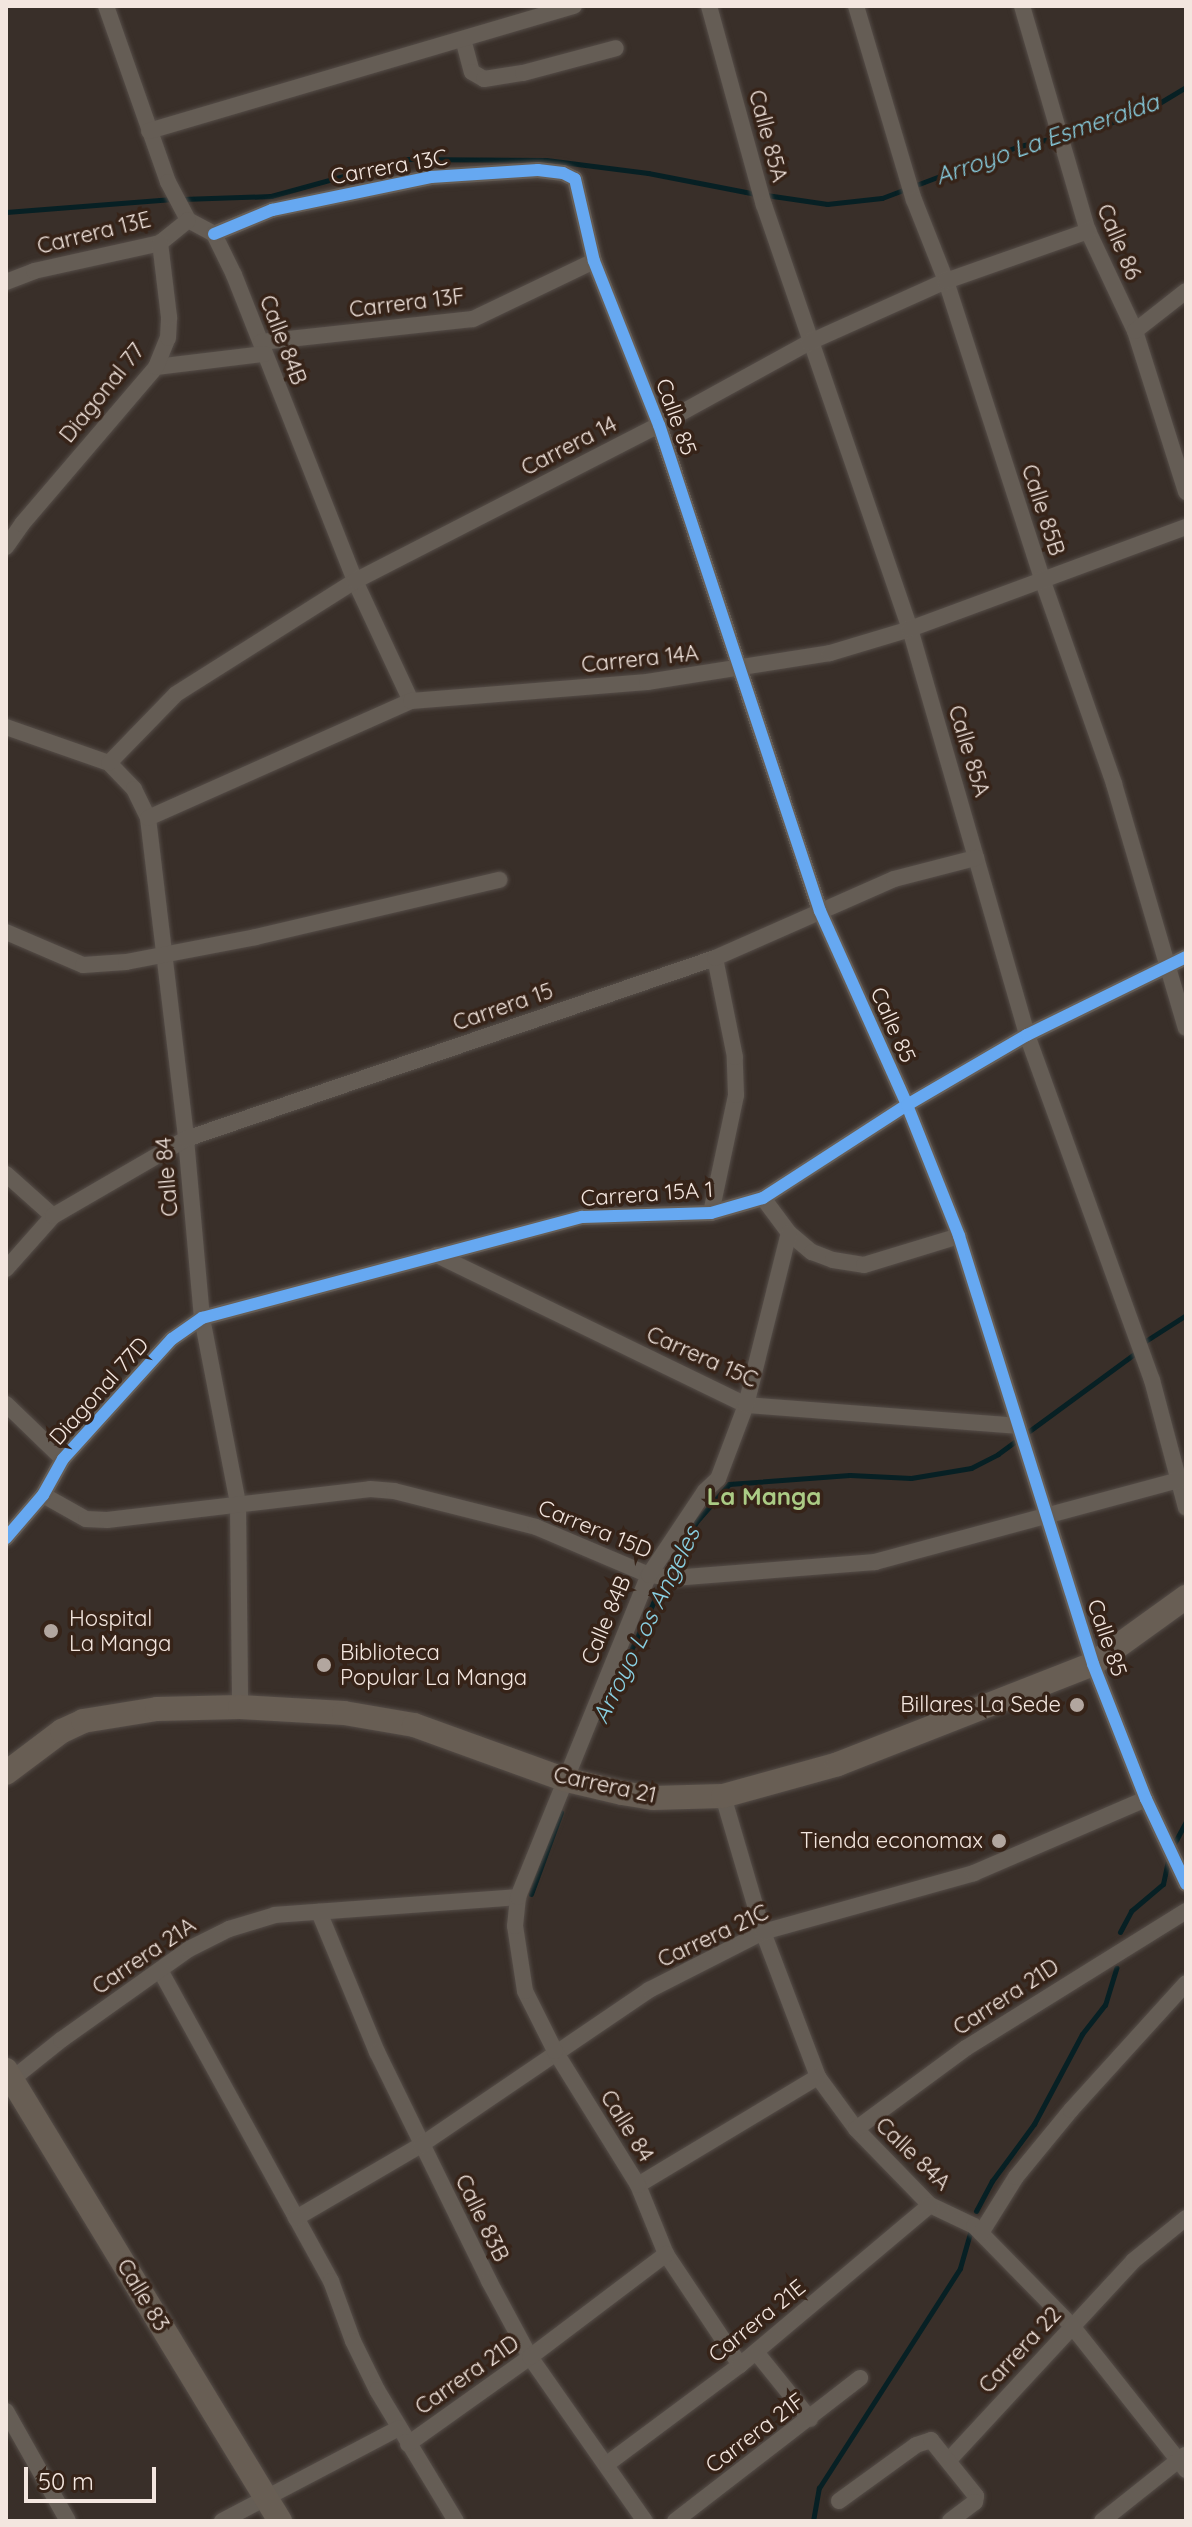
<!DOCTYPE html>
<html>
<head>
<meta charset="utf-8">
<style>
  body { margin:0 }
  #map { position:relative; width:1192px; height:2527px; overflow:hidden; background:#392f29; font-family:Quicksand,sans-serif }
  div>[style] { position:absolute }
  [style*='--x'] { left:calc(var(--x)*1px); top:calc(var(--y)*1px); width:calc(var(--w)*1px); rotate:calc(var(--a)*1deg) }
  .stream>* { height:5px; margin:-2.5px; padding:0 2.5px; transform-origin:2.5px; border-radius:2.5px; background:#072024 }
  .roads { filter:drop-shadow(0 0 2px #554d48) drop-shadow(0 0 2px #554d48) }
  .street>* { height:16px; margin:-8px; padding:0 8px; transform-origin:8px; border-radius:8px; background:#655d55 }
  .secondary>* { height:24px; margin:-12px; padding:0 12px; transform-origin:12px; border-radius:12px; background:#685e54 }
  .cycleway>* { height:12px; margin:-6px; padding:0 6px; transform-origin:6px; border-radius:6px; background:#66a8f1 }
  .dots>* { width:22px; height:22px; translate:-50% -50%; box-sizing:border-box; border:4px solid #362318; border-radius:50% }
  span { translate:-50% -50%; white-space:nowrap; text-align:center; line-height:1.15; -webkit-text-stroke:7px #362318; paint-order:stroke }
  .street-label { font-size:22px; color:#f3e6df }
  .poi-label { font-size:22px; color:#f3e6df }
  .left { translate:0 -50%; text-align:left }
  .right { translate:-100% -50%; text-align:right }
  .water-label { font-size:24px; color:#89cfe1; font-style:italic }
  .neighbourhood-label { font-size:24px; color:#abcb85; font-weight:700 }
  .frame { position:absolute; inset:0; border:8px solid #f3e6df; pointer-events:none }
  .scale { position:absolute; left:24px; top:2467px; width:132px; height:36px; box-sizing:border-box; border:4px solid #f3e6df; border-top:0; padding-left:10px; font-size:24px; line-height:28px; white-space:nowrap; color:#f3e6df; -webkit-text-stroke:6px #362318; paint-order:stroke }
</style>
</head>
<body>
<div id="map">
  <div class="stream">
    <i style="--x:766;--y:195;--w:62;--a:8.4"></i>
    <i style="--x:827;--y:204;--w:55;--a:-6.2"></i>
    <i style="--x:882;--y:198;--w:143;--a:-20.8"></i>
    <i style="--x:1016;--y:147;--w:85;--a:-13.5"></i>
    <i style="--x:1099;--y:127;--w:55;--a:-20.1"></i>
    <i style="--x:1151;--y:108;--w:41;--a:-31"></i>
    <i style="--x:182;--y:199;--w:89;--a:-1.9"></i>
    <i style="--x:271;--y:196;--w:139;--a:-15.4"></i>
    <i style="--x:405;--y:159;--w:141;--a:0.4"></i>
    <i style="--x:546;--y:160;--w:103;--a:7.3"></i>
    <i style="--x:648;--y:173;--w:110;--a:11"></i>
    <i style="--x:6;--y:212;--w:167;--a:-4.5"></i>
    <i style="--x:1144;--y:1342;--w:50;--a:-32.7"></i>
    <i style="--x:599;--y:1718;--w:127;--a:-64.8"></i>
    <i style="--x:653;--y:1603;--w:92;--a:-62"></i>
    <i style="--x:696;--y:1522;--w:50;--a:-49"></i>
    <i style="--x:729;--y:1484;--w:121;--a:-4.3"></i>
    <i style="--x:850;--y:1475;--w:61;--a:2.8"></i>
    <i style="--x:911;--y:1478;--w:61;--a:-9.5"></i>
    <i style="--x:971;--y:1468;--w:30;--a:-27"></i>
    <i style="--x:998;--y:1454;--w:174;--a:-36.3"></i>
    <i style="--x:1174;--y:1844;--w:26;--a:-62"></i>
    <i style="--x:531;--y:1894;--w:87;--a:-69.9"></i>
    <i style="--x:1120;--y:1932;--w:24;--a:-62"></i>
    <i style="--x:1131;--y:1911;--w:42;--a:-40.2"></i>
    <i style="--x:1163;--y:1884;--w:25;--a:-78"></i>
    <i style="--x:976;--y:2211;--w:34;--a:-62"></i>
    <i style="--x:992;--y:2181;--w:71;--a:-53.6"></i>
    <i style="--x:1034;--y:2124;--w:102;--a:-61.9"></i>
    <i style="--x:1082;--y:2034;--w:37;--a:-52"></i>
    <i style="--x:1105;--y:2005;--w:39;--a:-73"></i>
    <i style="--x:813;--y:2521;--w:34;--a:-80"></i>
    <i style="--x:819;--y:2488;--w:261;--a:-57.3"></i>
    <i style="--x:960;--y:2268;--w:37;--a:-74"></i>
  </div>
  <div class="roads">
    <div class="street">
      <i style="--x:106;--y:6;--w:187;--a:70.6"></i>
      <i style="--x:168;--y:182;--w:43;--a:62.2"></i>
      <i style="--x:188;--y:220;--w:30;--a:28"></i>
      <i style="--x:214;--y:234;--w:46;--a:64"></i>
      <i style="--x:234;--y:275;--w:329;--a:68.4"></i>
      <i style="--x:355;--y:581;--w:132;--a:65"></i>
      <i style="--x:709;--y:6;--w:206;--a:74.6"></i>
      <i style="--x:764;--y:205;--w:448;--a:71"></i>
      <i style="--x:910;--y:629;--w:423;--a:73.9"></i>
      <i style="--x:1027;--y:1035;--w:367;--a:70.1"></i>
      <i style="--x:1152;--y:1380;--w:132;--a:75.1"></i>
      <i style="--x:856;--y:6;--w:202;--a:73.4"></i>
      <i style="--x:914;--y:200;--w:87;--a:68.4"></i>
      <i style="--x:946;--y:281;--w:313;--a:72.1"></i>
      <i style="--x:1042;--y:579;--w:217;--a:70.6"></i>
      <i style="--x:1114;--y:784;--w:254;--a:73.6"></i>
      <i style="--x:1022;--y:6;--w:234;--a:73.7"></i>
      <i style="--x:1088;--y:231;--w:110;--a:64.8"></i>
      <i style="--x:1135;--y:331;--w:169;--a:72.4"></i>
      <i style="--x:463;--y:39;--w:34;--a:75"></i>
      <i style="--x:472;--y:72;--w:14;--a:30"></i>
      <i style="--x:484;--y:79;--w:39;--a:-9"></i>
      <i style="--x:523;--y:73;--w:96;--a:-15"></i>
      <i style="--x:149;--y:131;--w:443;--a:-16.4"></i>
      <i style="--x:214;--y:234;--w:63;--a:-22.5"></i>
      <i style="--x:272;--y:210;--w:162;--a:-11.7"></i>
      <i style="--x:431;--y:177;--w:107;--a:-3.7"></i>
      <i style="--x:538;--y:170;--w:25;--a:7"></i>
      <i style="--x:563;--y:173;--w:13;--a:27"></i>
      <i style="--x:575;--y:179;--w:84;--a:77"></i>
      <i style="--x:594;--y:261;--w:176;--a:68.4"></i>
      <i style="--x:659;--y:425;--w:512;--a:71.67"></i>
      <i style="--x:820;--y:911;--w:213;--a:65.8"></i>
      <i style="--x:907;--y:1105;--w:141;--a:68.3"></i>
      <i style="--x:959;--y:1236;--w:448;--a:72.6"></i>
      <i style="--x:1093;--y:1664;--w:145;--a:68.6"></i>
      <i style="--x:1146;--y:1799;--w:94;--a:64.8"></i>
      <i style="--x:6;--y:282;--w:30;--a:-21"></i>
      <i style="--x:34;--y:271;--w:129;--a:-12.5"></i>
      <i style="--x:160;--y:243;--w:36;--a:-39"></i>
      <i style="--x:1135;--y:331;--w:65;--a:-38.1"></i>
      <i style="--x:261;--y:342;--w:213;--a:-6.2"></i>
      <i style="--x:473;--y:319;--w:134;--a:-25.6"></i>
      <i style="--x:156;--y:367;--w:109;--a:-6.9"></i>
      <i style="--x:6;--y:547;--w:28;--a:-55"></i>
      <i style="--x:22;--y:524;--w:206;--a:-49.5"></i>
      <i style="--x:156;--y:367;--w:31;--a:-68"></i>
      <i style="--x:168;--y:338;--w:21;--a:-87"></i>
      <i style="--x:169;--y:317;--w:75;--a:-96.9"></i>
      <i style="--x:6;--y:727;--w:109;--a:19.3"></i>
      <i style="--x:109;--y:763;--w:36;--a:46"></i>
      <i style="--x:134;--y:789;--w:32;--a:64"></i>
      <i style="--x:148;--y:818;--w:323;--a:83.2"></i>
      <i style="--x:186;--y:1139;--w:180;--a:84.9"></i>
      <i style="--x:202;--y:1318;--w:189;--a:79"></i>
      <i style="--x:238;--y:1504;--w:203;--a:89.4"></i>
      <i style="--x:109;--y:763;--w:96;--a:-45.8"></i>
      <i style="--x:176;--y:694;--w:212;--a:-32.3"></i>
      <i style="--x:355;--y:581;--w:342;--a:-27.2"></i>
      <i style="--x:659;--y:425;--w:172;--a:-28.8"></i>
      <i style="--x:810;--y:342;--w:149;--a:-24.2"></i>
      <i style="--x:946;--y:281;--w:151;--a:-19.4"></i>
      <i style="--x:148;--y:818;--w:288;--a:-24"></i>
      <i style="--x:411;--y:701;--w:237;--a:-4.6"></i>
      <i style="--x:647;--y:682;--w:185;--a:-9"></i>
      <i style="--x:830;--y:653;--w:84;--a:-16.7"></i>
      <i style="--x:910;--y:629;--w:294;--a:-20.3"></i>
      <i style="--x:6;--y:932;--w:84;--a:23.2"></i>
      <i style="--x:83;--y:965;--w:43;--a:-4"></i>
      <i style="--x:126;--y:962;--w:132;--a:-10.9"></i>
      <i style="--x:256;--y:937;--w:250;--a:-13.2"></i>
      <i style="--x:6;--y:1174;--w:63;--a:41.8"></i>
      <i style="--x:763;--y:1198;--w:44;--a:53.4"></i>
      <i style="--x:789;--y:1233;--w:30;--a:40"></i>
      <i style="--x:812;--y:1252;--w:22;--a:21"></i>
      <i style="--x:833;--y:1260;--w:31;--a:9"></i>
      <i style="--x:864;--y:1265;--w:99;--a:-17"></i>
      <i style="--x:711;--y:1213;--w:121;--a:-78"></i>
      <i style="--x:736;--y:1095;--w:38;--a:-92"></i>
      <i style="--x:735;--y:1057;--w:101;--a:-101.4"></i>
      <i style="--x:437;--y:1255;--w:343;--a:25.9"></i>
      <i style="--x:746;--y:1405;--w:273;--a:4.4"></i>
      <i style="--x:6;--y:1269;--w:71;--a:-48.4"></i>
      <i style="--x:53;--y:1216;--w:154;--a:-30.1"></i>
      <i style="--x:186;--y:1139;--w:559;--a:-18.89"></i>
      <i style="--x:715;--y:958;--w:196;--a:-23.8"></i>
      <i style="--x:894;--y:879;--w:85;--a:-14.4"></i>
      <i style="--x:6;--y:1404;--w:79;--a:44"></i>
      <i style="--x:43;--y:1495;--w:49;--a:29.2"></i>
      <i style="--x:86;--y:1519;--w:21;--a:3"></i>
      <i style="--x:107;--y:1520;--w:265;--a:-6.7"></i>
      <i style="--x:370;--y:1489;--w:24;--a:5"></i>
      <i style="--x:394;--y:1491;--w:146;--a:14.2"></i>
      <i style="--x:536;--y:1527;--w:123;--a:23"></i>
      <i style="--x:649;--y:1575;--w:24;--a:7"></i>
      <i style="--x:673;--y:1578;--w:203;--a:-4.5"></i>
      <i style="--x:875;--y:1562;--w:314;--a:-15.1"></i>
      <i style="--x:6;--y:1538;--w:57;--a:-49.3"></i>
      <i style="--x:43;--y:1495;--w:41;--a:-60.9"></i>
      <i style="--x:63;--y:1459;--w:162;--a:-47.8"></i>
      <i style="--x:172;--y:1339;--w:37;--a:-35"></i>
      <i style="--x:202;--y:1318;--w:393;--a:-14.9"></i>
      <i style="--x:582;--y:1217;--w:129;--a:-1.8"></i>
      <i style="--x:711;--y:1213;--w:54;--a:-16.1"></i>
      <i style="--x:763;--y:1198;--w:171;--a:-32.9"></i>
      <i style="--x:907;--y:1105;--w:139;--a:-30.3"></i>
      <i style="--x:1027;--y:1035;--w:177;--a:-26.1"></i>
      <i style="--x:723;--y:1796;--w:142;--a:73.6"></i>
      <i style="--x:763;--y:1932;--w:155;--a:69.2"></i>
      <i style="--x:818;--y:2077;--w:64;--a:53.8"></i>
      <i style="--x:856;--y:2129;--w:106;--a:45.8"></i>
      <i style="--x:930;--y:2205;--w:49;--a:25.5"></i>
      <i style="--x:974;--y:2226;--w:140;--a:45.6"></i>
      <i style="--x:1072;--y:2326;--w:184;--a:51.6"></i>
      <i style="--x:319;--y:1912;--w:152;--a:67.5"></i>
      <i style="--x:377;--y:2052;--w:255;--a:63.9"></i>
      <i style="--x:489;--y:2281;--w:86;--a:61.7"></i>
      <i style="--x:530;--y:2357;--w:200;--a:55"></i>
      <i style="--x:160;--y:1970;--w:355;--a:61.2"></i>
      <i style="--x:331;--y:2281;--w:64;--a:69.9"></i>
      <i style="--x:353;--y:2341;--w:55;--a:63.9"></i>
      <i style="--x:377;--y:2390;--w:153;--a:58.9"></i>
      <i style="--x:6;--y:2084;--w:70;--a:-38.7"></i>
      <i style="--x:61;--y:2040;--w:157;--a:-35.4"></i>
      <i style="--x:189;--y:1949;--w:45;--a:-26.6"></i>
      <i style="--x:229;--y:1929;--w:48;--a:-16.9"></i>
      <i style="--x:275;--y:1915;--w:244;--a:-4.2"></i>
      <i style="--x:856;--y:2129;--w:137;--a:-36.4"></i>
      <i style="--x:966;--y:2048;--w:259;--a:-31.9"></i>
      <i style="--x:638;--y:2185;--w:210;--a:-31"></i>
      <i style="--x:296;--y:2218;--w:145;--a:-30.3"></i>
      <i style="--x:421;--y:2145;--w:276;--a:-34.2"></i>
      <i style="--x:649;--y:1990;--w:128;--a:-27"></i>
      <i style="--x:763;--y:1932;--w:219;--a:-15.6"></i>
      <i style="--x:974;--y:1873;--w:187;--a:-23.3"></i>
      <i style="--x:981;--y:2233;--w:66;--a:-58"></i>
      <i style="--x:1016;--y:2177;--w:87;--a:-50.6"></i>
      <i style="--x:1071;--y:2110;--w:171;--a:-47.8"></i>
      <i style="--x:756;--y:2352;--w:86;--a:51.1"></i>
      <i style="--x:740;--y:2365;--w:133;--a:-123.7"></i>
      <i style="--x:666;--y:2254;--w:74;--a:-112.1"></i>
      <i style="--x:638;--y:2185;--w:158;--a:-121.8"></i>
      <i style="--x:555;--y:2051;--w:67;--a:-116.6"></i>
      <i style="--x:525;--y:1991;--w:66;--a:-98.7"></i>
      <i style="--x:515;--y:1926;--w:29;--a:-84"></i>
      <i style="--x:518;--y:1897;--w:348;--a:-67.9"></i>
      <i style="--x:649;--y:1575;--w:101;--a:-56.3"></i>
      <i style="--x:705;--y:1491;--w:18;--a:-43"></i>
      <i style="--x:718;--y:1479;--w:79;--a:-69.3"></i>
      <i style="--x:746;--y:1405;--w:177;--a:-76"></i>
      <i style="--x:6;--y:2411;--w:126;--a:60.6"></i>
      <i style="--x:408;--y:2444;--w:150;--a:-35.5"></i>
      <i style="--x:530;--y:2357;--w:171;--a:-37.1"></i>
      <i style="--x:949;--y:2460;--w:271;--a:-47.2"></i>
      <i style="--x:1133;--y:2261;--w:68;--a:-39.1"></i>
      <i style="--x:607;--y:2464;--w:166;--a:-36.7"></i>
      <i style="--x:740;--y:2365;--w:248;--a:-40.1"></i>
      <i style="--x:839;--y:2501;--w:95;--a:-36"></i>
      <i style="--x:916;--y:2445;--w:16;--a:-18"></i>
      <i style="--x:931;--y:2440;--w:72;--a:51.2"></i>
      <i style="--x:976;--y:2496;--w:6;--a:99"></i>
      <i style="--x:975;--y:2502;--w:31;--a:143"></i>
      <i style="--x:222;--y:2521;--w:200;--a:-27.7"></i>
      <i style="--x:675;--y:2521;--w:234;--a:-37.7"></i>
      <i style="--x:1102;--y:2521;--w:106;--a:-38.5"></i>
    </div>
    <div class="secondary">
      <i style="--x:6;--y:1773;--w:70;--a:-36.9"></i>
      <i style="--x:62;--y:1731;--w:23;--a:-25"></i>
      <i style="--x:83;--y:1721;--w:75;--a:-9.2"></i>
      <i style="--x:157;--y:1709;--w:83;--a:-1.4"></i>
      <i style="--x:240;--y:1707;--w:104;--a:3.3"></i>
      <i style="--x:344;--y:1713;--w:71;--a:9.7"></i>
      <i style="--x:414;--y:1725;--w:158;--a:19.9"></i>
      <i style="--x:563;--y:1779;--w:61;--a:13.3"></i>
      <i style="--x:622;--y:1793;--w:31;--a:9"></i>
      <i style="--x:653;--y:1798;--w:70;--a:-1.6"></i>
      <i style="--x:723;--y:1796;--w:119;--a:-15.5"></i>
      <i style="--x:838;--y:1764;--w:274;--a:-21.4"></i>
      <i style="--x:1093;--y:1664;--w:115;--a:-35.8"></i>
      <i style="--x:6;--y:2070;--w:528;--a:58.72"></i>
    </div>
  </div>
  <div class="cycleway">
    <i style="--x:214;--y:234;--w:63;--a:-22.5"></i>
    <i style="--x:272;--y:210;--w:162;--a:-11.7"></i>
    <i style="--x:431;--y:177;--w:107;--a:-3.7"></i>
    <i style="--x:538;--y:170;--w:25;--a:7"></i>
    <i style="--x:563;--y:173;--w:13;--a:27"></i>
    <i style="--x:575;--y:179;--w:84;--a:77"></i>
    <i style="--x:594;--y:261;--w:176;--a:68.4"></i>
    <i style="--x:659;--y:425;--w:512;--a:71.67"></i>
    <i style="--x:820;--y:911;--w:213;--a:65.8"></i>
    <i style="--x:907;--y:1105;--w:141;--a:68.3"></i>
    <i style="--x:959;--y:1236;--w:448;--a:72.6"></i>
    <i style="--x:1093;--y:1664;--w:145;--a:68.6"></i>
    <i style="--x:1146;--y:1799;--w:94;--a:64.8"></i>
    <i style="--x:6;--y:1538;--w:57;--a:-49.3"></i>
    <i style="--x:43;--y:1495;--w:41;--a:-60.9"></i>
    <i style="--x:63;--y:1459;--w:162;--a:-47.8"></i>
    <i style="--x:172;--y:1339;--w:37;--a:-35"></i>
    <i style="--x:202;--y:1318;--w:393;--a:-14.9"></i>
    <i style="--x:582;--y:1217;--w:129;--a:-1.8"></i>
    <i style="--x:711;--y:1213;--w:54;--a:-16.1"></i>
    <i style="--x:763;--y:1198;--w:171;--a:-32.9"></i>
    <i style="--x:907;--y:1105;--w:139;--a:-30.3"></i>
    <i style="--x:1027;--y:1035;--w:177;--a:-26.1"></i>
  </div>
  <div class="dots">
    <i style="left:51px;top:1631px;background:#b2a69f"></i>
    <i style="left:324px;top:1665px;background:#b2a69f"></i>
    <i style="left:1077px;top:1705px;background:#b2a69f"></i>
    <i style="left:999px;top:1841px;background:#b2a69f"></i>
  </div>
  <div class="street-label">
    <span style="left:768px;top:136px;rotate:75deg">Calle 85A</span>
    <span style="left:389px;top:167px;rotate:-10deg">Carrera 13C</span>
    <span style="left:94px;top:233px;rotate:-14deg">Carrera 13E</span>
    <span style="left:1119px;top:242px;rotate:67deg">Calle 86</span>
    <span style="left:407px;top:303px;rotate:-7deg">Carrera 13F</span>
    <span style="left:283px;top:340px;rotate:69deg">Calle 84B</span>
    <span style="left:102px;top:393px;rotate:-51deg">Diagonal 77</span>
    <span style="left:676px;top:417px;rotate:70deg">Calle 85</span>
    <span style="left:569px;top:446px;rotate:-27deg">Carrera 14</span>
    <span style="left:1043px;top:510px;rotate:72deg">Calle 85B</span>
    <span style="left:640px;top:659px;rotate:-6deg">Carrera 14A</span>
    <span style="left:969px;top:751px;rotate:73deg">Calle 85A</span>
    <span style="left:503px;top:1007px;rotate:-19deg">Carrera 15</span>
    <span style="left:893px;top:1025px;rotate:66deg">Calle 85</span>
    <span style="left:167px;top:1177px;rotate:-95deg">Calle 84</span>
    <span style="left:647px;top:1194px;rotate:-4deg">Carrera 15A 1</span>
    <span style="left:702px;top:1357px;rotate:24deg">Carrera 15C</span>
    <span style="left:99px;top:1391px;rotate:-48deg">Diagonal 77D</span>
    <span style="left:595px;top:1529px;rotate:22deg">Carrera 15D</span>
    <span style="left:606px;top:1620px;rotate:-67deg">Calle 84B</span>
    <span style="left:1107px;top:1638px;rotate:71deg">Calle 85</span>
    <span style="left:605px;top:1785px;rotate:12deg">Carrera 21</span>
    <span style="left:713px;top:1936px;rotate:-25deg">Carrera 21C</span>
    <span style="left:144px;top:1956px;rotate:-34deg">Carrera 21A</span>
    <span style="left:1006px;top:1997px;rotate:-33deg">Carrera 21D</span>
    <span style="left:627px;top:2126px;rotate:58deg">Calle 84</span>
    <span style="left:913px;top:2154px;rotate:44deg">Calle 84A</span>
    <span style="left:482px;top:2218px;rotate:64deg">Calle 83B</span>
    <span style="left:143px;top:2295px;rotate:59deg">Calle 83</span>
    <span style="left:757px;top:2321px;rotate:-39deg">Carrera 21E</span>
    <span style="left:1020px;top:2350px;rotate:-47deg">Carrera 22</span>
    <span style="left:467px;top:2375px;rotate:-35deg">Carrera 21D</span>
    <span style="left:755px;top:2433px;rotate:-37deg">Carrera 21F</span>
  </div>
  <div class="poi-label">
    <span class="left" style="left:69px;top:1631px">Hospital<br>La Manga</span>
    <span class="left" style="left:340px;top:1665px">Biblioteca<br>Popular La Manga</span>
    <span class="right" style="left:1061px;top:1705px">Billares La Sede</span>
    <span class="right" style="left:983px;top:1841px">Tienda economax</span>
  </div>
  <div class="water-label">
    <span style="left:1047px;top:139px;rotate:-19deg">Arroyo La Esmeralda</span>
    <span style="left:646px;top:1625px;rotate:-64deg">Arroyo Los Angeles</span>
  </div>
  <div class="neighbourhood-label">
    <span style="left:764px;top:1497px">La Manga</span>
  </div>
  <div class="frame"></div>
  <div class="scale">50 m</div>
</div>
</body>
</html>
